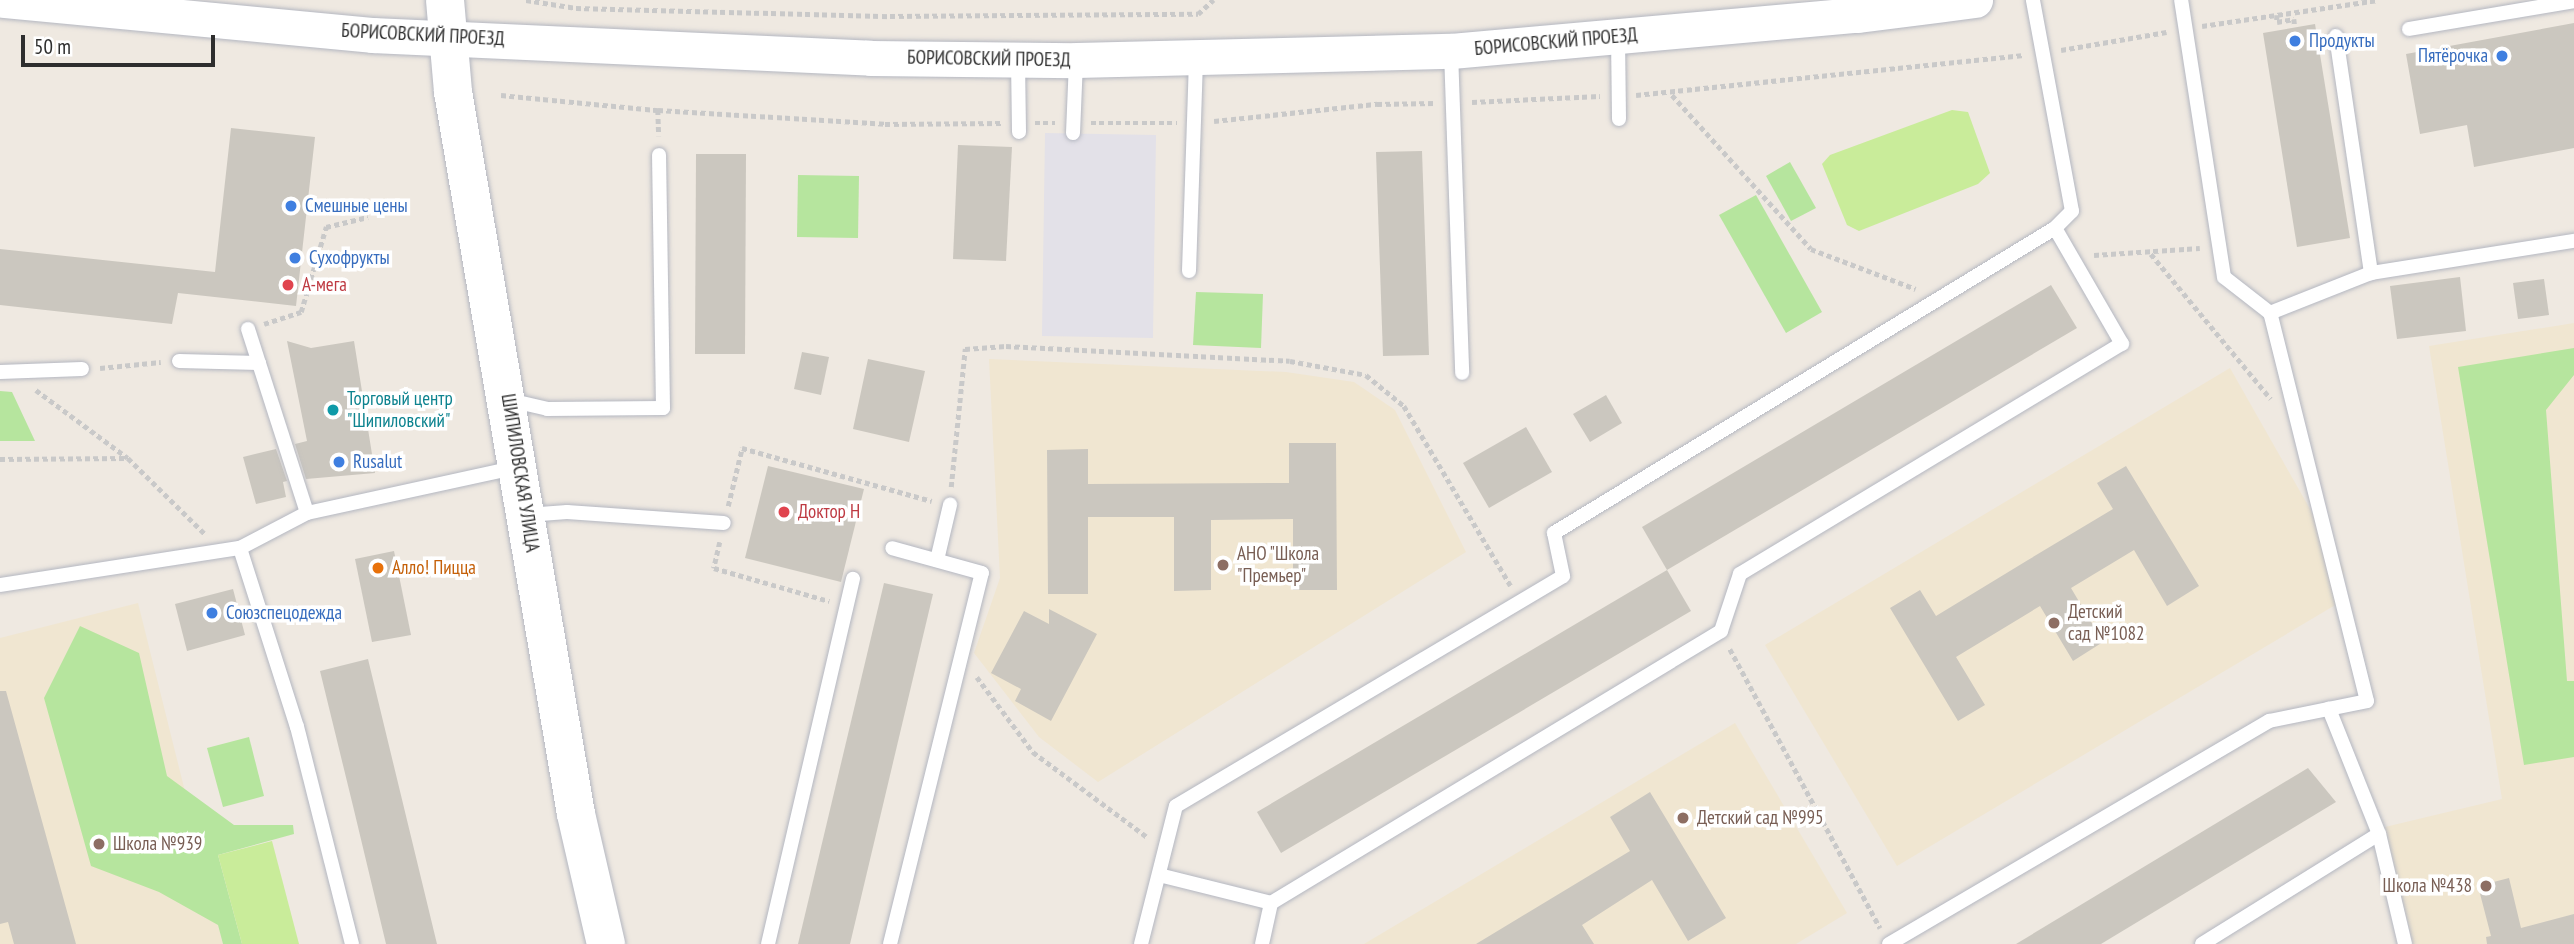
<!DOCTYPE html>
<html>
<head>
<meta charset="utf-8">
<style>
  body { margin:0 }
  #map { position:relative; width:2574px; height:944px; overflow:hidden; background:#efe9e1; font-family:"PT Sans Narrow",sans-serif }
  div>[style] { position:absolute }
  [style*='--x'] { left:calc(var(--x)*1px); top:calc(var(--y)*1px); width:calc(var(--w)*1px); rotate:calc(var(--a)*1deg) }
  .industrial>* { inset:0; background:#e3e1e8 }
  .education>* { inset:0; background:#f0e6d1 }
  .green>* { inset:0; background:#b6e59e }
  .pitch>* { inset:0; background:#c9ec9a }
  .building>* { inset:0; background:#cbc7bf }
  .path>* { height:4.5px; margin-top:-2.25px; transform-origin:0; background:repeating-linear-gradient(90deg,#c9c9c9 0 5px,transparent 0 8.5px) }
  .roads { filter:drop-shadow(0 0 2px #b4b7c1) drop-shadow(0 0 2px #b4b7c1) }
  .service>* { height:14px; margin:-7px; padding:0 7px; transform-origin:7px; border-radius:7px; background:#fff }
  .tertiary>* { height:35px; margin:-17.5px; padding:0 17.5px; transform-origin:17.5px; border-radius:17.5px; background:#fff }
  .secondary>* { height:38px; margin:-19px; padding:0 19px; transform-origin:19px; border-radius:19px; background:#fff }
  .dots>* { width:19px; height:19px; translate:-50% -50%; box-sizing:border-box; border:4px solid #fff; border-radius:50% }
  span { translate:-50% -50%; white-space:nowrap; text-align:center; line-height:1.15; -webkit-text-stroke:7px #fff; paint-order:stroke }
  .street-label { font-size:19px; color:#2e2e2e }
  .shop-label { font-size:19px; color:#366cbe }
  .left { translate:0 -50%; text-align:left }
  .right { translate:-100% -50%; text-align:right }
  .health-label { font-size:19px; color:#be3a42 }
  .culture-label { font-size:19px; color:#0d838f }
  .education-label { font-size:19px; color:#785e54 }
  .food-label { font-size:19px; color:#c56008 }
  .scale { position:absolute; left:21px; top:35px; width:194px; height:32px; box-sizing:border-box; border:4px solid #2e2e2e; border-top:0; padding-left:9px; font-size:21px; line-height:24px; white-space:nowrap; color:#2e2e2e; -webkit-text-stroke:5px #fff; paint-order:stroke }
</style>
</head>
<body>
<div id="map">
  <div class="industrial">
    <i style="clip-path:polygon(1045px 133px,1156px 135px,1153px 338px,1042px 336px)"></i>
  </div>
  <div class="education">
    <i style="clip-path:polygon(2574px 323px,2574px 944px,2413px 944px,2385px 827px,2502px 799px,2429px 346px)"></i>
    <i style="clip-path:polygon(989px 359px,1286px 372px,1354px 382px,1395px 410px,1466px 552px,1098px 782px,1039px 737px,974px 653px,1000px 578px)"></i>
    <i style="clip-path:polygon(2230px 368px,2344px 569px,2342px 601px,1897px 866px,1765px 645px)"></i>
    <i style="clip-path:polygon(138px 603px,223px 944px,0 944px,0 638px)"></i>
    <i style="clip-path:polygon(1735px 723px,1847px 913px,1796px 944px,1364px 944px)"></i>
  </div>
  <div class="green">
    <i style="clip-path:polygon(1790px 162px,1816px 208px,1791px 221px,1766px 176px)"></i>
    <i style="clip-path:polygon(798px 175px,859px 176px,858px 238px,797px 237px)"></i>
    <i style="clip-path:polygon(1756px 195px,1822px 312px,1786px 333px,1719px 215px)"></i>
    <i style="clip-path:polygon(1196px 292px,1263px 294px,1261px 348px,1193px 345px)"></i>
    <i style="clip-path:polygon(2574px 348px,2574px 375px,2546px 410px,2567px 681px,2574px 681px,2574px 757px,2524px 765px,2458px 367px)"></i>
    <i style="clip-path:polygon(0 391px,12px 392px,35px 441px,0 441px)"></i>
    <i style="clip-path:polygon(80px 626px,139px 653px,167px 776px,234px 825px,293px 825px,294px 834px,218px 855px,242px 944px,223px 944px,218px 925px,159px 892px,91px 866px,44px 698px)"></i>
    <i style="clip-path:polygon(249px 737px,264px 796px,223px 807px,207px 748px)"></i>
  </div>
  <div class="pitch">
    <i style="clip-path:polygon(1952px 110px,1968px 112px,1990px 173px,1978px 184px,1859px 231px,1847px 225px,1822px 164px,1830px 155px)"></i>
    <i style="clip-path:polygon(272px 841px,299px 944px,242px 944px,218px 855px)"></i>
  </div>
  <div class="building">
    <i style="clip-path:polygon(2574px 23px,2574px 148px,2474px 167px,2467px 125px,2420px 134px,2406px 54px)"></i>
    <i style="clip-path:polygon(2315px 24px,2350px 238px,2297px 247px,2263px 33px)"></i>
    <i style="clip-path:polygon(231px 128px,315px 137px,296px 306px,178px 293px,172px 324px,0 305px,0 249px,215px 272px)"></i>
    <i style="clip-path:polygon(958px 145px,1012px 147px,1006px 261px,953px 259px)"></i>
    <i style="clip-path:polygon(1422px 151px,1429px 355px,1383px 356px,1376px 152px)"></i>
    <i style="clip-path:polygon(696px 154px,746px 154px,745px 354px,695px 354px)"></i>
    <i style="clip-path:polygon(2460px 277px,2466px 331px,2397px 339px,2390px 286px)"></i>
    <i style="clip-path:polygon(2544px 279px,2549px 315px,2518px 319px,2513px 283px)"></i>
    <i style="clip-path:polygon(2051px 285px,2077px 328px,1667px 570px,1642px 527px)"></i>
    <i style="clip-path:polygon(287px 341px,311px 348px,354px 341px,375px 473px,306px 479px,295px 444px,307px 441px)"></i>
    <i style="clip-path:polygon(802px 352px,829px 357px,821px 395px,794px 389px)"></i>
    <i style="clip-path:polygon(868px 359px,925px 371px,909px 442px,853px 429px)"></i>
    <i style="clip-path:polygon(1606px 395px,1622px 423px,1590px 442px,1573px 414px)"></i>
    <i style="clip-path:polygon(1526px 427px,1552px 472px,1489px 508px,1463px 463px)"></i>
    <i style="clip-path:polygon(1289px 443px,1336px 443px,1337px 590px,1293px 590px,1293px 519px,1211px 520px,1211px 590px,1174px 591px,1174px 517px,1088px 517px,1088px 594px,1048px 594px,1047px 450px,1088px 449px,1088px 484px,1289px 483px)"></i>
    <i style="clip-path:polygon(276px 449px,287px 481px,283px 482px,286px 497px,256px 504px,243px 457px)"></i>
    <i style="clip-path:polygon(768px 466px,864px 489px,841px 582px,745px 558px)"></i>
    <i style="clip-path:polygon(2126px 466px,2199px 586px,2167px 606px,2134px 550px,2071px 588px,2103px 642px,2073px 661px,2040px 606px,1956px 657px,1985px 705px,1958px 721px,1890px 608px,1920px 590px,1936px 616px,2028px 560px,2113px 509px,2097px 483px)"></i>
    <i style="clip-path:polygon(394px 551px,411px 635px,372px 642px,355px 559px)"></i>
    <i style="clip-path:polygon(1667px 570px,1691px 611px,1281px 853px,1257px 812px)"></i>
    <i style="clip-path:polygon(884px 583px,933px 594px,850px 944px,798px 944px)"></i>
    <i style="clip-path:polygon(233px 589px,245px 635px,187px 651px,175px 604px)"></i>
    <i style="clip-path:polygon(1049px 609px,1097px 634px,1051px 721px,1015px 701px,1021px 689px,991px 673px,1024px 611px,1049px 624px)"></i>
    <i style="clip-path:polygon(368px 659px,437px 944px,386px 944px,353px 806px,320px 671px)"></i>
    <i style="clip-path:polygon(0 691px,6px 691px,76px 944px,14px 944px,8px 922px,0 924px)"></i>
    <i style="clip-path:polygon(2308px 768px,2336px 802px,2101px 944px,2016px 944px)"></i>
    <i style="clip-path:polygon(1650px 792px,1726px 918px,1688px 941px,1652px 880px,1582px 925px,1594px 944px,1476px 944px,1630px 851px,1610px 817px)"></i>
    <i style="clip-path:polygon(2509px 878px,2521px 928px,2574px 914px,2574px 944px,2487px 944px,2486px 937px,2491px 936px,2478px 886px)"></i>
  </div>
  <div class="path">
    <i style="--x:526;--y:0;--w:51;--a:9.1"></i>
    <i style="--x:576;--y:8;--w:314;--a:1.5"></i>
    <i style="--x:890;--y:16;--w:308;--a:-0.4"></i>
    <i style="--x:1198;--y:14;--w:21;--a:-43"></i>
    <i style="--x:2277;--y:15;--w:7;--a:90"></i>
    <i style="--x:2277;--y:22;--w:17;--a:-10"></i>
    <i style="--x:2294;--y:19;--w:8;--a:83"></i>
    <i style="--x:2202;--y:26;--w:178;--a:-8.4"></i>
    <i style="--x:2061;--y:50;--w:107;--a:-9.7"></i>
    <i style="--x:501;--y:95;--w:158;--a:5.5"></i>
    <i style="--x:658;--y:110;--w:227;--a:3.5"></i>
    <i style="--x:885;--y:124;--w:117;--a:-0.5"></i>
    <i style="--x:1636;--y:95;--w:390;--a:-5.9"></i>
    <i style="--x:1672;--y:95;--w:207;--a:47.9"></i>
    <i style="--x:1811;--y:249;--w:112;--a:20.9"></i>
    <i style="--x:1472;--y:102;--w:128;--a:-2.7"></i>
    <i style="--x:658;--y:110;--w:26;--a:88"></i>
    <i style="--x:1214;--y:121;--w:164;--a:-6"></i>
    <i style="--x:1377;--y:104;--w:58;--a:-1"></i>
    <i style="--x:1035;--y:123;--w:20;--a:0"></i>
    <i style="--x:1091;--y:123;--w:86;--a:0"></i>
    <i style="--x:2151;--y:254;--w:188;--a:50.4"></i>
    <i style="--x:2094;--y:255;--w:106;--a:-3.8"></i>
    <i style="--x:264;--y:324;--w:39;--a:-18"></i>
    <i style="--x:301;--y:312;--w:89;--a:-73.6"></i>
    <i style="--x:326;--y:227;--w:43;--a:-13.4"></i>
    <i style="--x:100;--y:368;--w:61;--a:-5.6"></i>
    <i style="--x:36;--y:390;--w:114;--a:36.5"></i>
    <i style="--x:128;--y:458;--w:108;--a:44.6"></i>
    <i style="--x:0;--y:459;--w:128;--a:-0.4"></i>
    <i style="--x:951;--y:487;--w:139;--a:-84.2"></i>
    <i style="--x:965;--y:349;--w:41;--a:-4.2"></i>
    <i style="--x:1006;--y:346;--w:284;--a:3"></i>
    <i style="--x:1290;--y:361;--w:77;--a:10.4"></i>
    <i style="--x:1366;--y:375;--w:49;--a:39.2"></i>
    <i style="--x:1404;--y:406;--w:209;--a:59.3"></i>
    <i style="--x:728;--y:506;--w:60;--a:-76.4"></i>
    <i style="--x:742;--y:448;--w:197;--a:15.6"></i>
    <i style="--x:720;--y:542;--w:27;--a:103"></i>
    <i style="--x:714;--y:568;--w:120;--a:16"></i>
    <i style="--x:1730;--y:649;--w:317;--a:61.7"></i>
    <i style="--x:977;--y:677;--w:94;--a:53.3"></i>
    <i style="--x:1033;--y:752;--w:142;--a:36.7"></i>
  </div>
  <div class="roads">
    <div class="service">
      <i style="--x:2409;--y:29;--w:167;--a:-9.6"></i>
      <i style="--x:2336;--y:36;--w:240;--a:81.6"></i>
      <i style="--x:1618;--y:37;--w:82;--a:89.3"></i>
      <i style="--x:1451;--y:52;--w:321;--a:88"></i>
      <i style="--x:1018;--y:60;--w:72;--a:89.2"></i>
      <i style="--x:1073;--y:133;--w:73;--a:-87.6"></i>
      <i style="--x:1189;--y:271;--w:211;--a:-88.1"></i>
      <i style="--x:2270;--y:313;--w:109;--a:-21.6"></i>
      <i style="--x:2371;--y:273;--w:206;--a:-9"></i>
      <i style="--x:248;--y:329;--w:193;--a:72.2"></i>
      <i style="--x:179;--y:361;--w:80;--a:1.4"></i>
      <i style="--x:0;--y:372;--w:82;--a:-2.1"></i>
      <i style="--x:509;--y:400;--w:39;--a:13"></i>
      <i style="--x:547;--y:409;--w:116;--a:-0.5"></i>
      <i style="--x:663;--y:408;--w:253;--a:-90.9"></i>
      <i style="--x:527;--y:515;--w:40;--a:-4.3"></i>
      <i style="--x:567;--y:512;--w:157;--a:4"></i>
      <i style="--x:937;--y:560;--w:57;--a:-76.7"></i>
      <i style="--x:0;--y:585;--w:243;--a:-8.8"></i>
      <i style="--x:2379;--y:834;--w:113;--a:76.7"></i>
      <i style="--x:1159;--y:875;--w:115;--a:14"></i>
      <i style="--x:1271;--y:903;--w:526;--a:-31.15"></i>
      <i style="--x:1721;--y:631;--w:60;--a:-71.6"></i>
      <i style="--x:1740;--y:574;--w:446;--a:-31.1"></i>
      <i style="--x:2122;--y:344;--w:134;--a:-120"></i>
      <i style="--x:352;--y:944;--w:224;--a:-104.2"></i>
      <i style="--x:297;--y:727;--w:188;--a:-107.7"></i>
      <i style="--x:240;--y:548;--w:76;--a:-27.6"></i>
      <i style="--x:307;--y:513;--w:212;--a:-12.3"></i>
      <i style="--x:768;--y:944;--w:375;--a:-76.9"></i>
      <i style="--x:890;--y:944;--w:382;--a:-76.1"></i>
      <i style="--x:982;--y:573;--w:93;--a:-164.5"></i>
      <i style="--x:1141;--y:944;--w:142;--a:-75.8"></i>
      <i style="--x:1176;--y:806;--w:450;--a:-30.7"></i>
      <i style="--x:1563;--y:576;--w:44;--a:-101.8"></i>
      <i style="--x:1554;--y:533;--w:587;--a:-31.33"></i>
      <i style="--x:2055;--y:228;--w:24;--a:-45"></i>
      <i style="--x:2072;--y:211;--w:215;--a:-100.5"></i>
      <i style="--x:1262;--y:944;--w:42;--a:-77.6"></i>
      <i style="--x:1889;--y:944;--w:441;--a:-30.4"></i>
      <i style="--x:2269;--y:721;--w:100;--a:-11.5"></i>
      <i style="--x:2367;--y:701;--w:400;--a:-104"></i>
      <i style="--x:2270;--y:313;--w:58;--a:-142"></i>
      <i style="--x:2224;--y:277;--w:280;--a:-98.8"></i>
      <i style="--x:2202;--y:944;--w:208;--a:-31.9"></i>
      <i style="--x:2379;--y:834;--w:135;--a:-111.8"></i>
    </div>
    <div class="tertiary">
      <i style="--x:3;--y:0;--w:371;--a:5.4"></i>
      <i style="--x:372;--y:35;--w:499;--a:2.6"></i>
      <i style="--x:870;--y:58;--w:206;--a:0.6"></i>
      <i style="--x:1076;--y:60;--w:375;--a:-1.4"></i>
      <i style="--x:1451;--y:51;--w:409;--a:-5.1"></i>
      <i style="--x:1858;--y:15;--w:118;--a:-7.3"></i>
    </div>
    <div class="secondary">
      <i style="--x:445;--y:0;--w:92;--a:85"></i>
      <i style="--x:453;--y:92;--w:732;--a:80.33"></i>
      <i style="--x:576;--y:814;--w:133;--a:77"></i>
    </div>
  </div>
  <div class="dots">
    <i style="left:2295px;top:41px;background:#3f7fe0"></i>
    <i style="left:2502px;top:56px;background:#3f7fe0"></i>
    <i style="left:291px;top:206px;background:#3f7fe0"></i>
    <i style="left:295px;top:258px;background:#3f7fe0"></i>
    <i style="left:288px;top:285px;background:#e0444e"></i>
    <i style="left:333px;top:410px;background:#0f9aa8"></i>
    <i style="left:339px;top:462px;background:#3f7fe0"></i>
    <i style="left:784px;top:512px;background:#e0444e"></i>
    <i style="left:1223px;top:565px;background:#8d6e63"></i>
    <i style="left:378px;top:568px;background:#e8710a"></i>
    <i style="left:212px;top:613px;background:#3f7fe0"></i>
    <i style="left:2054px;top:623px;background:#8d6e63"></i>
    <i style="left:1683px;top:818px;background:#8d6e63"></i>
    <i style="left:99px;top:844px;background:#8d6e63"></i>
    <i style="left:2486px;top:886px;background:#8d6e63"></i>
  </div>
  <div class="street-label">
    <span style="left:423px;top:35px;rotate:3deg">БОРИСОВСКИЙ ПРОЕЗД</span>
    <span style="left:1556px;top:42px;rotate:-5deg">БОРИСОВСКИЙ ПРОЕЗД</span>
    <span style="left:989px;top:59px;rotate:1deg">БОРИСОВСКИЙ ПРОЕЗД</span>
    <span style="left:520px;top:473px;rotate:81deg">ШИПИЛОВСКАЯ УЛИЦА</span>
  </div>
  <div class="shop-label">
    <span class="left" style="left:2309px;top:41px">Продукты</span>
    <span class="right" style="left:2488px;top:56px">Пятёрочка</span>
    <span class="left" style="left:305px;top:206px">Смешные цены</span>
    <span class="left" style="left:309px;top:258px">Сухофрукты</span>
    <span class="left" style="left:353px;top:462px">Rusalut</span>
    <span class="left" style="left:226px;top:613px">Союзспецодежда</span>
  </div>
  <div class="health-label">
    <span class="left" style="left:302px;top:285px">А-мега</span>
    <span class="left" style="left:798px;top:512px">Доктор Н</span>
  </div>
  <div class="culture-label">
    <span class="left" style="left:347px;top:410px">Торговый центр<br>"Шипиловский"</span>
  </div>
  <div class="education-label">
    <span class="left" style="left:1237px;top:565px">АНО "Школа<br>"Премьер"</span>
    <span class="left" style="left:2068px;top:623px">Детский<br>сад №1082</span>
    <span class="left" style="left:1697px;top:818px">Детский сад №995</span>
    <span class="left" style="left:113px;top:844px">Школа №939</span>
    <span class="right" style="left:2472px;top:886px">Школа №438</span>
  </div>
  <div class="food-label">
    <span class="left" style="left:392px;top:568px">Алло! Пицца</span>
  </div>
  <div class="scale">50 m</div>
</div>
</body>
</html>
